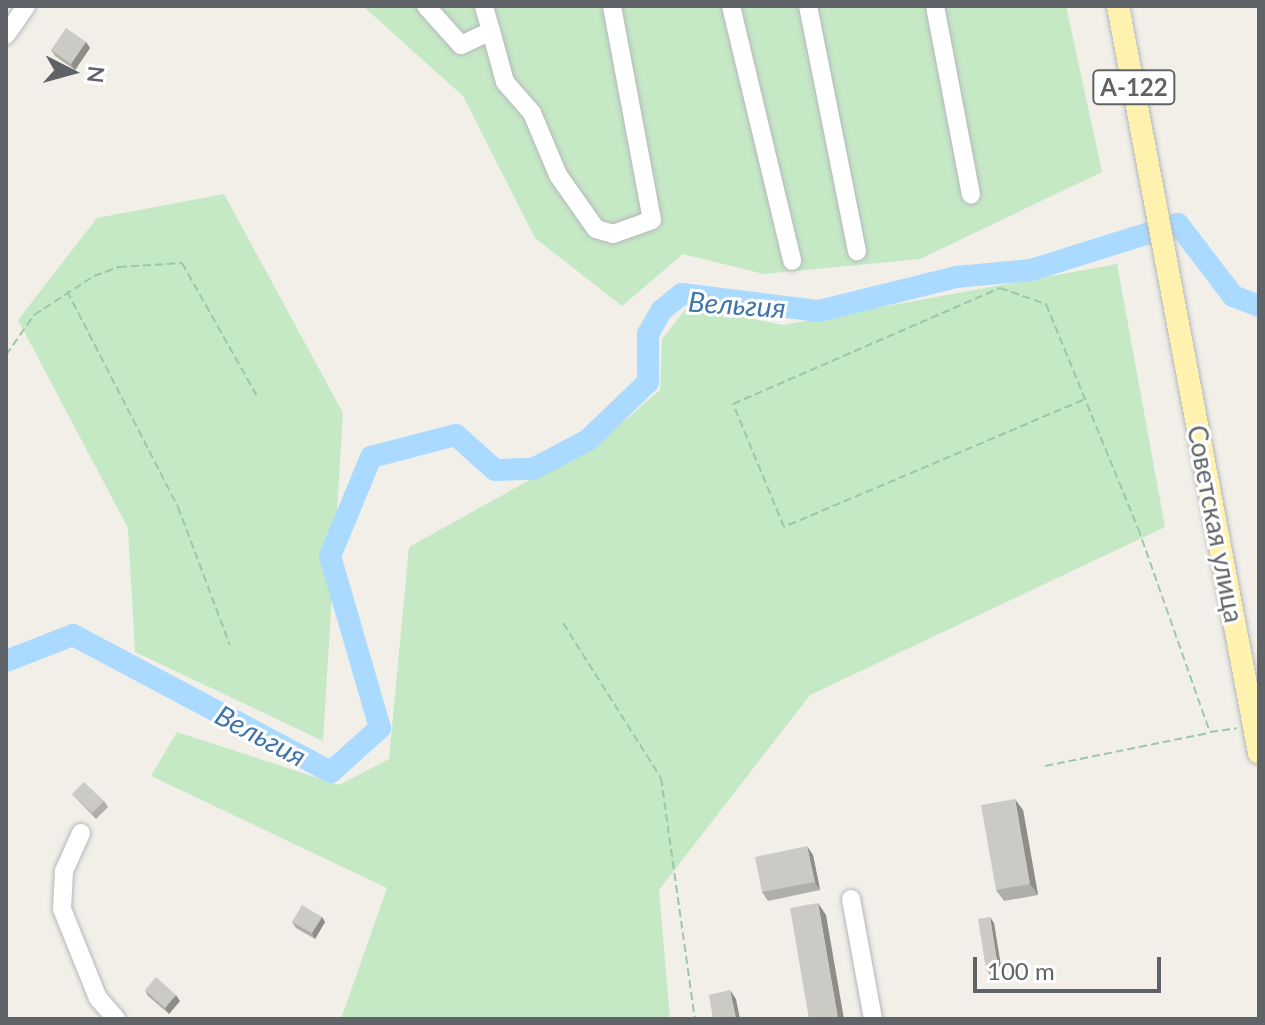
<!DOCTYPE html>
<html>
<head>
<meta charset="utf-8">
<style>
  body { margin:0 }
  #map { position:relative; width:1265px; height:1025px; overflow:hidden; background:#f1efe8; font-family:Lato,sans-serif }
  div>[style] { position:absolute }
  [style*='--x'] { left:calc(var(--x)*1px); top:calc(var(--y)*1px); width:calc(var(--w)*1px); rotate:calc(var(--a)*1deg) }
  .green>* { inset:0; background:#c5e8c5 }
  .river>* { height:22px; margin:-11px; padding:0 11px; transform-origin:11px; border-radius:11px; background:#aadaff }
  .path>* { height:2px; margin-top:-1px; transform-origin:0; background:repeating-linear-gradient(90deg,#9cc7a9 0 8px,transparent 0 12px) }
  .roads { filter:drop-shadow(0 0 2px #b5b8bc) drop-shadow(0 0 2px #b5b8bc) }
  .minor>* { height:18px; margin:-9px; padding:0 9px; transform-origin:9px; border-radius:9px; background:#fff }
  .major>* { height:22px; margin:-11px; padding:0 11px; transform-origin:11px; border-radius:11px; background:#fff2af }
  .wall>* { inset:0; background:#afaea9 }
  .shaded-wall>* { inset:0; background:#8f8d8a }
  .building>* { inset:0; background:#cccac5 }
  span { translate:-50% -50%; white-space:nowrap; text-align:center; line-height:1.15; -webkit-text-stroke:6px #fff; paint-order:stroke }
  .shield-label span { padding:2px 6px; background:#fff; border:2px solid; border-radius:6px; -webkit-text-stroke-width:0 }
  .shield-label { font-size:24px; color:#5f6368; font-weight:700 }
  .street-label { font-size:26px; color:#5f6368 }
  .water-label { font-size:28px; color:#4174aa; font-style:italic }
  .frame { position:absolute; inset:0; border:8px solid #5f6368; pointer-events:none }
  .north { position:absolute; left:32px; top:32px; width:80px; height:80px; -webkit-text-stroke:6px #fff; paint-order:stroke; rotate:96deg; font-size:22px; font-weight:700; line-height:32px; text-align:center; color:#5f6368 }
  .north::after { content:''; display:block; margin:auto; width:28px; height:36px; background:#5f6368; clip-path:polygon(50% 0,100% 100%,50% 72%,0 100%) }
  .scale { position:absolute; left:973px; top:957px; width:188px; height:36px; box-sizing:border-box; border:4px solid #5f6368; border-top:0; padding-left:10px; font-size:24px; line-height:28px; white-space:nowrap; color:#5f6368; -webkit-text-stroke:6px #fff; paint-order:stroke }
</style>
</head>
<body>
<div id="map">
  <div class="green">
    <i style="clip-path:polygon(363px 6px,1066px 6px,1102px 172px,920px 259px,764px 274px,683px 254px,622px 306px,535px 238px,463px 96px)"></i>
    <i style="clip-path:polygon(224px 194px,343px 413px,323px 741px,135px 652px,128px 528px,18px 320px,97px 218px)"></i>
    <i style="clip-path:polygon(1117px 264px,1165px 527px,810px 695px,659px 890px,670px 1019px,341px 1019px,387px 888px,151px 776px,177px 732px,339px 785px,389px 759px,409px 547px,602px 440px,660px 390px,662px 339px,688px 306px,783px 325px)"></i>
  </div>
  <div class="river">
    <i style="--x:6;--y:661;--w:72;--a:-21.2"></i>
    <i style="--x:73;--y:635;--w:292;--a:28"></i>
    <i style="--x:331;--y:772;--w:66;--a:-41.9"></i>
    <i style="--x:380;--y:728;--w:179;--a:-106.2"></i>
    <i style="--x:330;--y:556;--w:107;--a:-67.5"></i>
    <i style="--x:371;--y:457;--w:88;--a:-14.5"></i>
    <i style="--x:456;--y:435;--w:52;--a:41.9"></i>
    <i style="--x:495;--y:470;--w:38;--a:-2"></i>
    <i style="--x:533;--y:469;--w:62;--a:-27.8"></i>
    <i style="--x:588;--y:440;--w:83;--a:-44"></i>
    <i style="--x:648;--y:382;--w:48;--a:-90"></i>
    <i style="--x:648;--y:334;--w:28;--a:-60"></i>
    <i style="--x:662;--y:310;--w:26;--a:-39"></i>
    <i style="--x:682;--y:294;--w:138;--a:7.1"></i>
    <i style="--x:819;--y:311;--w:141;--a:-13.9"></i>
    <i style="--x:956;--y:277;--w:75;--a:-5.3"></i>
    <i style="--x:1031;--y:270;--w:154;--a:-17.4"></i>
    <i style="--x:1178;--y:224;--w:91;--a:52.6"></i>
    <i style="--x:1233;--y:296;--w:28;--a:21"></i>
  </div>
  <div class="path">
    <i style="--x:67;--y:291;--w:243;--a:62.8"></i>
    <i style="--x:178;--y:507;--w:147;--a:69.4"></i>
    <i style="--x:6;--y:355;--w:49;--a:-55"></i>
    <i style="--x:34;--y:315;--w:72;--a:-33"></i>
    <i style="--x:94;--y:276;--w:27;--a:-20"></i>
    <i style="--x:119;--y:267;--w:63;--a:-3.6"></i>
    <i style="--x:182;--y:263;--w:153;--a:60.6"></i>
    <i style="--x:1083;--y:400;--w:325;--a:157"></i>
    <i style="--x:784;--y:527;--w:133;--a:-112.5"></i>
    <i style="--x:733;--y:404;--w:291;--a:-23.5"></i>
    <i style="--x:1000;--y:288;--w:49;--a:19.2"></i>
    <i style="--x:1046;--y:304;--w:242;--a:67.7"></i>
    <i style="--x:1138;--y:528;--w:216;--a:70.6"></i>
    <i style="--x:1210;--y:732;--w:27;--a:-8"></i>
    <i style="--x:563;--y:623;--w:183;--a:57.7"></i>
    <i style="--x:661;--y:778;--w:243;--a:82"></i>
    <i style="--x:1045;--y:766;--w:167;--a:-11.4"></i>
  </div>
  <div class="roads">
    <div class="minor">
      <i style="--x:426;--y:6;--w:52;--a:48.1"></i>
      <i style="--x:461;--y:45;--w:33;--a:-25"></i>
      <i style="--x:491;--y:31;--w:26;--a:-106"></i>
      <i style="--x:731;--y:6;--w:262;--a:76.5"></i>
      <i style="--x:808;--y:6;--w:250;--a:78.7"></i>
      <i style="--x:935;--y:6;--w:192;--a:79.2"></i>
      <i style="--x:491;--y:31;--w:53;--a:74.6"></i>
      <i style="--x:505;--y:82;--w:41;--a:48.9"></i>
      <i style="--x:532;--y:113;--w:67;--a:67.2"></i>
      <i style="--x:558;--y:175;--w:66;--a:54.9"></i>
      <i style="--x:596;--y:229;--w:18;--a:16"></i>
      <i style="--x:613;--y:234;--w:41;--a:-19.7"></i>
      <i style="--x:652;--y:220;--w:218;--a:-100.6"></i>
      <i style="--x:6;--y:35;--w:35;--a:-55"></i>
      <i style="--x:81;--y:833;--w:42;--a:114.1"></i>
      <i style="--x:64;--y:871;--w:38;--a:93"></i>
      <i style="--x:62;--y:909;--w:96;--a:68"></i>
      <i style="--x:98;--y:998;--w:28;--a:49"></i>
      <i style="--x:851;--y:899;--w:122;--a:79.6"></i>
    </div>
    <div class="major">
      <i style="--x:1118;--y:6;--w:760;--a:79.31"></i>
    </div>
  </div>
  <div class="wall">
    <i style="clip-path:polygon(86px 42px,90px 48px,75px 70px,55px 56px,51px 50px)"></i>
    <i style="clip-path:polygon(72px 794px,104px 801px,108px 807px,96px 819px)"></i>
    <i style="clip-path:polygon(1023px 810px,1038px 895px,1004px 901px,996px 890px)"></i>
    <i style="clip-path:polygon(813px 855px,820px 890px,768px 901px,762px 892px)"></i>
    <i style="clip-path:polygon(322px 917px,325px 922px,315px 939px,296px 928px,292px 922px)"></i>
    <i style="clip-path:polygon(994px 923px,1002px 973px,990px 975px,986px 969px)"></i>
    <i style="clip-path:polygon(145px 990px,180px 1001px,169px 1014px,148px 996px)"></i>
  </div>
  <div class="shaded-wall">
    <i style="clip-path:polygon(86px 42px,90px 48px,75px 70px,71px 64px)"></i>
    <i style="clip-path:polygon(1015px 799px,1023px 810px,1038px 895px,1030px 884px)"></i>
    <i style="clip-path:polygon(807px 846px,813px 855px,820px 890px,815px 882px)"></i>
    <i style="clip-path:polygon(818px 903px,826px 915px,844px 1019px,838px 1019px)"></i>
    <i style="clip-path:polygon(322px 917px,325px 922px,315px 939px,312px 933px)"></i>
    <i style="clip-path:polygon(990px 917px,994px 923px,1002px 973px,998px 967px)"></i>
    <i style="clip-path:polygon(730px 990px,736px 999px,740px 1019px,736px 1019px)"></i>
    <i style="clip-path:polygon(176px 995px,180px 1001px,169px 1014px,165px 1008px)"></i>
  </div>
  <div class="building">
    <i style="clip-path:polygon(66px 28px,86px 42px,71px 64px,51px 50px)"></i>
    <i style="clip-path:polygon(84px 782px,104px 801px,92px 813px,72px 794px)"></i>
    <i style="clip-path:polygon(1015px 799px,1030px 884px,996px 890px,981px 805px)"></i>
    <i style="clip-path:polygon(807px 846px,815px 882px,762px 892px,755px 857px)"></i>
    <i style="clip-path:polygon(818px 903px,838px 1019px,809px 1019px,790px 908px)"></i>
    <i style="clip-path:polygon(302px 905px,322px 917px,312px 933px,292px 922px)"></i>
    <i style="clip-path:polygon(990px 917px,998px 967px,986px 969px,978px 919px)"></i>
    <i style="clip-path:polygon(156px 977px,176px 995px,165px 1008px,145px 990px)"></i>
    <i style="clip-path:polygon(730px 990px,736px 1019px,713px 1019px,709px 995px)"></i>
  </div>
  <div class="shield-label">
    <span style="left:1134px;top:87px">А-122</span>
  </div>
  <div class="street-label">
    <span style="left:1215px;top:524px;rotate:79deg">Советская улица</span>
  </div>
  <div class="water-label">
    <span style="left:737px;top:304px;rotate:4deg">Вельгия</span>
    <span style="left:261px;top:735px;rotate:28deg">Вельгия</span>
  </div>
  <div class="frame"></div>
  <div class="north">N</div>
  <div class="scale">100 m</div>
</div>
</body>
</html>
